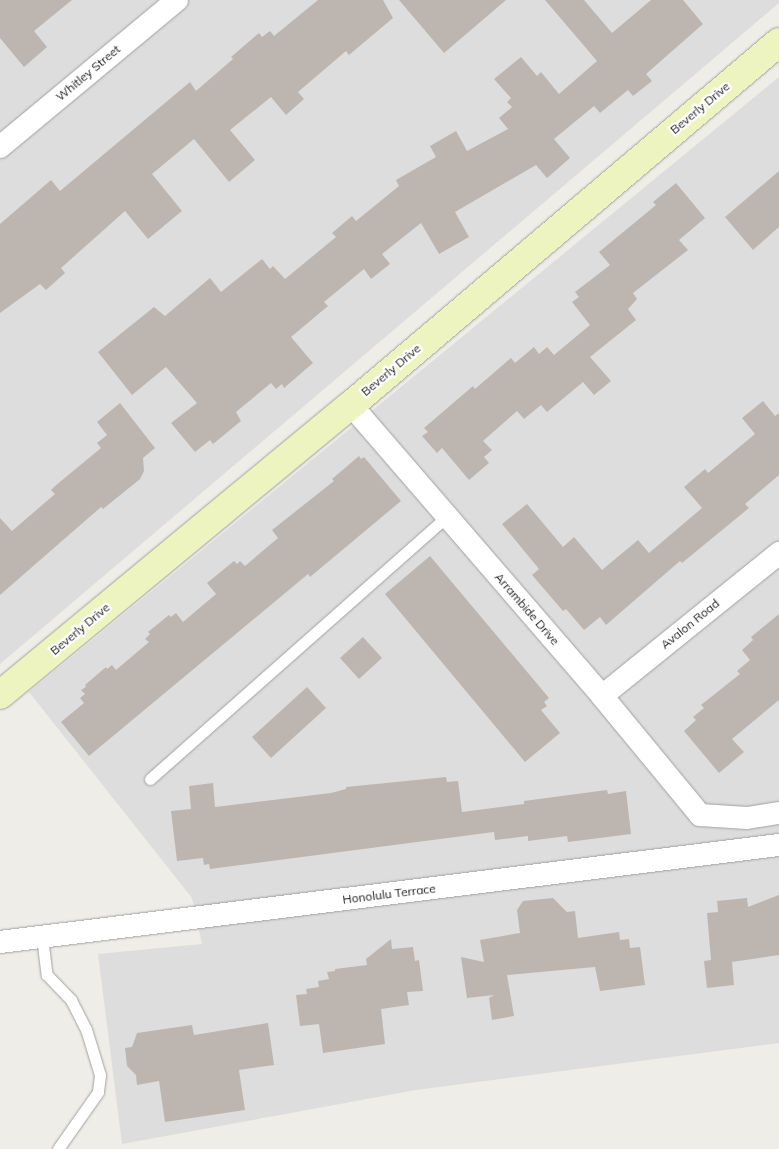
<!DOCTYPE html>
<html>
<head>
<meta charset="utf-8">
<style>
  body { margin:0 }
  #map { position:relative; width:779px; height:1149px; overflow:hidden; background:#efede7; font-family:Mulish,sans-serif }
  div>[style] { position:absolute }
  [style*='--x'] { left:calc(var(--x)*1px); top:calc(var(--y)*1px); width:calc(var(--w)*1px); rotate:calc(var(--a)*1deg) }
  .residential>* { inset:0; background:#ddd }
  .building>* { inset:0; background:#bdb6b0 }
  .roads { filter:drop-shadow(0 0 1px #a1a1a1) drop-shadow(0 0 1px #a1a1a1) }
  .lane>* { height:11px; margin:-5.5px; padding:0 5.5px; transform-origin:5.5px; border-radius:5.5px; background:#fff }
  .street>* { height:22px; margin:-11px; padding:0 11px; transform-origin:11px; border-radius:11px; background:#fff }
  .secondary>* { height:28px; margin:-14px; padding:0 14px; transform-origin:14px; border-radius:14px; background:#edf4c0 }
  span { translate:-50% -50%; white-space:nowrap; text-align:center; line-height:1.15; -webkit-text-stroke:4.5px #fff; paint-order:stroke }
  .street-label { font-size:12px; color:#202020 }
</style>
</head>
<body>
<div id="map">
  <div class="residential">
    <i style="clip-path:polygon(0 0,779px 0,779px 3px,0 664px)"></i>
    <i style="clip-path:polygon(779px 77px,779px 1043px,416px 1090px,122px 1144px,98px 954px,202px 944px,192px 898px,29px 692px)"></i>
  </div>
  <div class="building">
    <i style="clip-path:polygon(0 0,72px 0,34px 31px,47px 47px,24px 67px,0 38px)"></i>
    <i style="clip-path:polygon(318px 0,383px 0,393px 18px,349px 55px,346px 51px,298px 92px,304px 99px,286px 115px,271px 97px,230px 130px,255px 160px,229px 182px,194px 139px,152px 174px,182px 211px,148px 239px,125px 211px,61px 268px,65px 273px,46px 290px,40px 284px,0 313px,0 224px,51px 180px,60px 191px,190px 82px,196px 91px,233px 59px,231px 57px,259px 33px,262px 37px,270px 31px,274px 36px)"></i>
    <i style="clip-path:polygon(399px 0,506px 0,444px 53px)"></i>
    <i style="clip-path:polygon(545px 0,584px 0,612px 33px,651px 0,683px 0,703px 24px,646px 74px,652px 81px,633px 96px,628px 90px,600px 113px,594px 106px,554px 139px,570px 158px,547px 178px,536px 165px,455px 212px,469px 237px,439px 254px,421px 223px,382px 254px,390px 264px,371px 279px,364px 269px,324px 302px,328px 306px,291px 337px,313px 363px,284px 388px,282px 384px,276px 389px,271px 383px,236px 412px,241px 421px,213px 444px,210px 440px,195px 452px,171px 423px,197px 403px,166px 367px,132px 395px,98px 352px,154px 307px,165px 316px,210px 278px,221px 292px,262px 259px,270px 269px,273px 266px,285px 279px,336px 237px,332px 233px,352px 216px,356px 221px,399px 186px,396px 180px,436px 157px,430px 146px,456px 131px,467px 151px,508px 129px,499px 118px,512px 107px,507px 102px,511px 98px,494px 79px,521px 57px,537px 76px,541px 72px,559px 94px,597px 61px)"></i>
    <i style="clip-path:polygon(779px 171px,779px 227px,753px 250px,725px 217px)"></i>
    <i style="clip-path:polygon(676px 183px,705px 218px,679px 240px,688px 250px,633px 293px,637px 299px,628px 309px,636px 320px,590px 357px,611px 381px,594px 395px,583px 382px,547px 412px,541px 405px,524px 419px,517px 411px,483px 441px,492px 450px,484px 457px,489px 463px,469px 480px,442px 448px,437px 453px,422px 436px,428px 432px,424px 428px,473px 386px,475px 389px,511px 358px,515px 363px,534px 347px,539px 354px,547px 347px,554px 355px,590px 325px,572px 302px,579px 297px,575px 292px,610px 265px,599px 252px,656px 205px,653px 202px)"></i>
    <i style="clip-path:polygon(763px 401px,775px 416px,779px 413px,779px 475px,745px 504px,749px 508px,682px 563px,680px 561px,606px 625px,600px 617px,584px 630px,566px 609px,563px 611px,532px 575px,539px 569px,502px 524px,527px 504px,563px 547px,574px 537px,602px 570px,638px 540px,649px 553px,702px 508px,684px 487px,705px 469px,708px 473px,755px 434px,742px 418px)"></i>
    <i style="clip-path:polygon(120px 403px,155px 448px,143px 458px,144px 471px,140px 479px,103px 509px,101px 507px,0 595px,0 518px,12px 531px,55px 494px,51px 490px,55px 486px,101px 448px,97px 443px,107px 435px,97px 422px)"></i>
    <i style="clip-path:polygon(359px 456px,361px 459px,364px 457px,401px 501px,310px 577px,308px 574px,89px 756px,61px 722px,84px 703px,80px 698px,85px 694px,81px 690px,86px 687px,85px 685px,106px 667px,107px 669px,112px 665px,116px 670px,149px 642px,145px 639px,150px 634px,148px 632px,169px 615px,171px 617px,176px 613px,183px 622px,216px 594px,207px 583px,234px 561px,237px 564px,240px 561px,245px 566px,278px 538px,272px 530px,334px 481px,332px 479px)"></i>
    <i style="clip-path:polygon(430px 556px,549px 698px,544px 702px,547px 706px,541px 710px,560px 733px,525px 762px,385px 594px)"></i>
    <i style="clip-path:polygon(779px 614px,779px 700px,732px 739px,744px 752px,719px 773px,684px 731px,696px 720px,693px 717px,704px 708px,701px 705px,740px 674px,737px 671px,750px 660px,742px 650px,753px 640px,751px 637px)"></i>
    <i style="clip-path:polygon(363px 637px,382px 658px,359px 679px,340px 658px)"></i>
    <i style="clip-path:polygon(307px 687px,326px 708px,271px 758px,252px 737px)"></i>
    <i style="clip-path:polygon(446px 777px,447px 782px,458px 781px,462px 812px,524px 804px,524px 801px,554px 797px,607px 790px,608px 794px,626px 791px,631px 834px,568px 842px,567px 836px,528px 841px,528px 836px,495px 840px,494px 832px,210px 869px,209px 864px,204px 865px,203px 858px,177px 861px,171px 811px,191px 809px,189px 786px,213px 783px,215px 807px,331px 793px,346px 789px,346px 787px)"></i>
    <i style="clip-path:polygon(779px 895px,779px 955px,732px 962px,734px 985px,707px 988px,704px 961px,711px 960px,707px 913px,718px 912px,717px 901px,747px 898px,748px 907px)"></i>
    <i style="clip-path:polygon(553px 898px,567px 912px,575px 911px,578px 938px,619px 932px,620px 940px,629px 939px,630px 948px,640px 947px,645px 985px,600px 991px,595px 967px,507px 975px,514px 1016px,492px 1020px,489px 998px,494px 995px,467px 998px,461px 957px,484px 962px,480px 940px,520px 933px,517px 910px,523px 901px)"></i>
    <i style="clip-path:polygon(391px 939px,392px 949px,413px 947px,415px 961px,419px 960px,423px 991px,407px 992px,409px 1005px,381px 1009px,385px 1044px,323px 1053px,319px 1024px,300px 1026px,296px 995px,307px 994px,306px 989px,319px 987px,318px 981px,329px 979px,327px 972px,335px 971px,335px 969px,367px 965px,366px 959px)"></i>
    <i style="clip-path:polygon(268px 1023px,274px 1065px,239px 1070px,245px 1110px,165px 1122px,159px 1081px,137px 1085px,136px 1075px,127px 1066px,125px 1048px,132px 1047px,137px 1033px,192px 1025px,194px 1035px)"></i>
  </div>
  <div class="roads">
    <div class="lane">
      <i style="--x:150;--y:779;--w:397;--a:-41.5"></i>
      <i style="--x:42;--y:937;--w:38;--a:83"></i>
      <i style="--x:47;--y:975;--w:35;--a:46"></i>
      <i style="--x:71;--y:1000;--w:33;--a:63"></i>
      <i style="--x:86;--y:1029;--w:48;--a:73.1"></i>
      <i style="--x:100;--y:1075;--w:17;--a:97"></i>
      <i style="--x:98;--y:1092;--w:70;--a:125.1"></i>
    </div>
    <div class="street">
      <i style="--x:0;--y:147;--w:230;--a:-39.7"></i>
      <i style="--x:351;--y:405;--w:384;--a:49.2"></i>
      <i style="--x:602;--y:696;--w:154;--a:50.5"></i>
      <i style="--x:700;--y:815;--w:47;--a:3.7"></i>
      <i style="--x:747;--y:818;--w:32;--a:-9"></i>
      <i style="--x:602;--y:696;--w:228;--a:-38.9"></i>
      <i style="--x:0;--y:942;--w:785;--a:-7.1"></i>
    </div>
    <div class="secondary">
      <i style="--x:0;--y:695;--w:455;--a:-39.6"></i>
      <i style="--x:351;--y:405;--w:561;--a:-40.3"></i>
    </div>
  </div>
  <div class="street-label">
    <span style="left:88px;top:73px;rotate:-40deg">Whitley Street</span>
    <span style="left:700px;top:108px;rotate:-40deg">Beverly Drive</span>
    <span style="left:391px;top:370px;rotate:-40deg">Beverly Drive</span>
    <span style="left:527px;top:609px;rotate:49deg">Arrambide Drive</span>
    <span style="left:690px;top:624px;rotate:-39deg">Avalon Road</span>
    <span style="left:80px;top:629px;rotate:-40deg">Beverly Drive</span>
    <span style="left:389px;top:894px;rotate:-7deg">Honolulu Terrace</span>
  </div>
</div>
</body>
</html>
